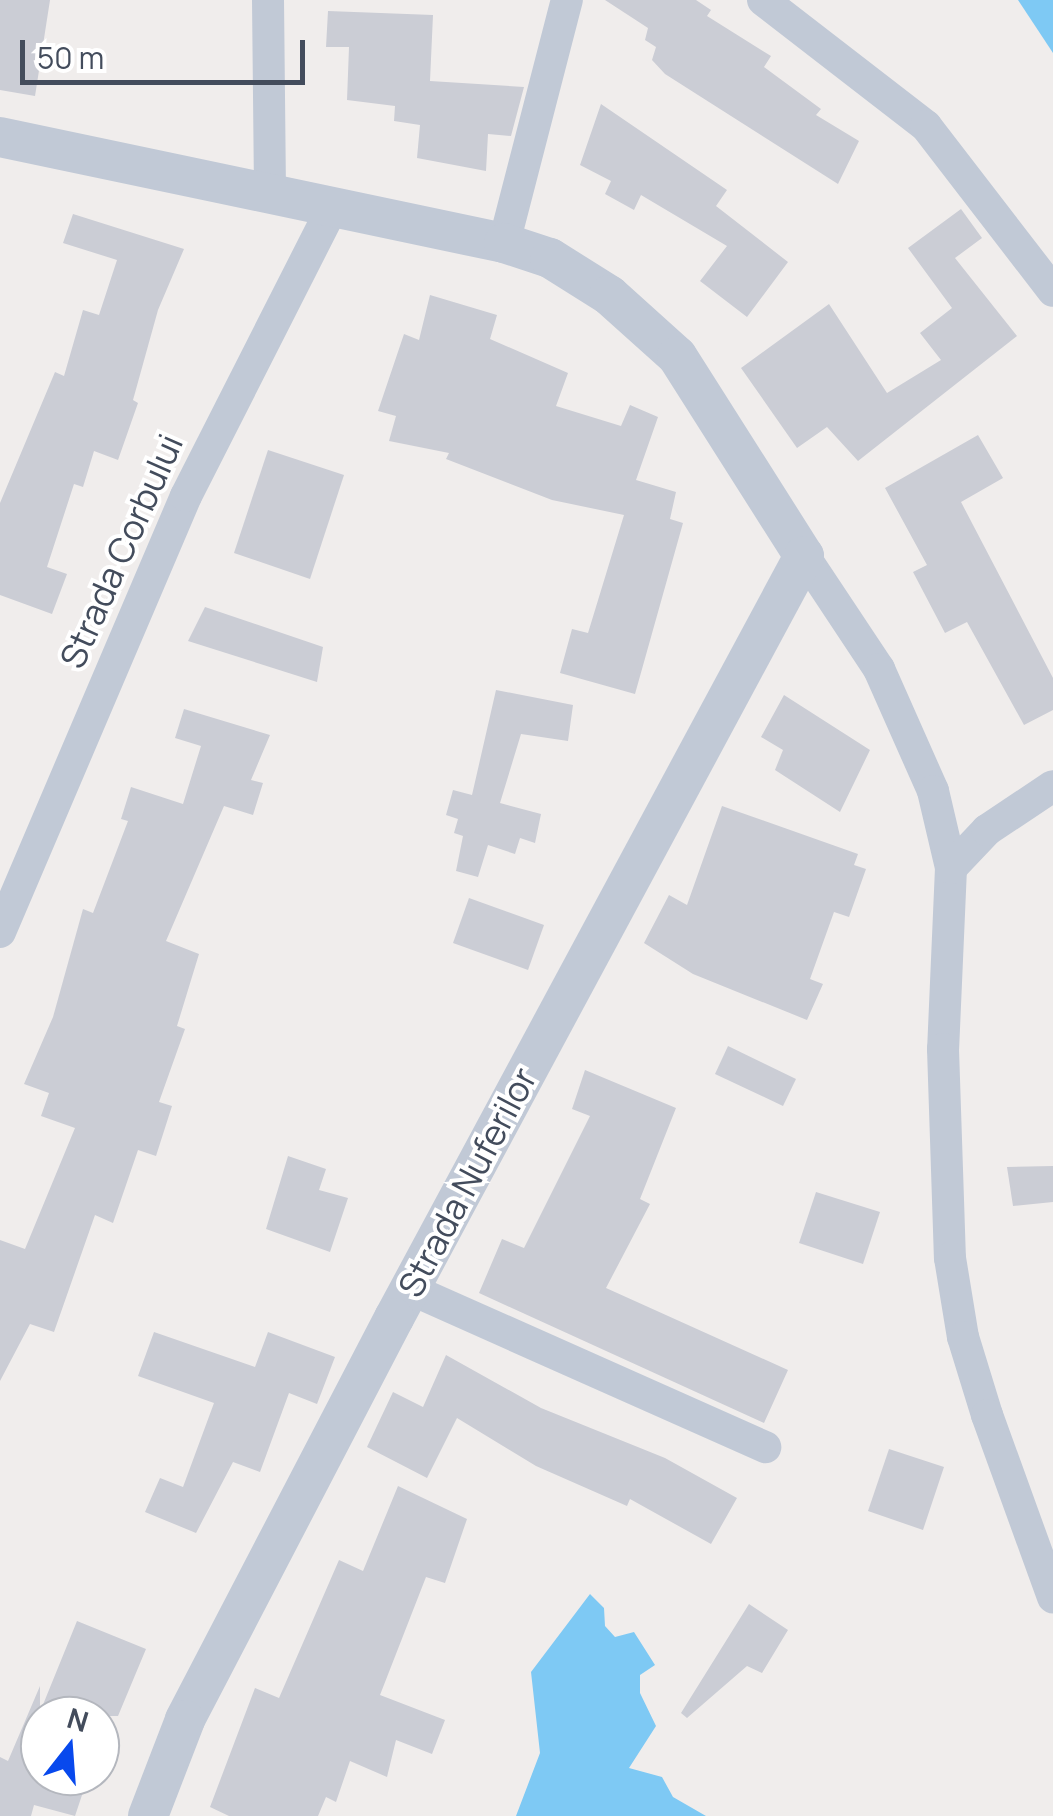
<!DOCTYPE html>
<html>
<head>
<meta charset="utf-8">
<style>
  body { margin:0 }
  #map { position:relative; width:1053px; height:1816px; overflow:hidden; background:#f0edec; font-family:Manrope,sans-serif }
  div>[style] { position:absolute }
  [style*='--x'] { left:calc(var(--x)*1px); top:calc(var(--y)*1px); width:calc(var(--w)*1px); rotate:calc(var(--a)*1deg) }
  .water>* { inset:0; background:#7ec9f4 }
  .building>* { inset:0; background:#cbcdd5 }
  .minor>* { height:32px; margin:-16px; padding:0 16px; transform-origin:16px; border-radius:16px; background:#c1c9d6 }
  .tertiary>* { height:40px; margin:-20px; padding:0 20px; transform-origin:20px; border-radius:20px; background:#c1c9d6 }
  span { translate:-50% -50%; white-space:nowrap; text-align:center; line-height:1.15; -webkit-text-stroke:8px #fff; paint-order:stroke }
  .street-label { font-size:35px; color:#434c5c }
  .north { position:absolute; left:20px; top:1696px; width:100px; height:100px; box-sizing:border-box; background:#fff; border:2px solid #b4b7be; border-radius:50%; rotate:17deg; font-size:28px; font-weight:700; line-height:40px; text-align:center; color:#434c5c }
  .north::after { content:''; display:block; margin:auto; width:35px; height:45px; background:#0849ed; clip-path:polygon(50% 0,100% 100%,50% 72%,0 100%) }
  .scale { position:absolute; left:20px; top:40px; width:285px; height:45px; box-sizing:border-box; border:5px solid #434c5c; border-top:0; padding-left:12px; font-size:30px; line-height:35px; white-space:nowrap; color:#434c5c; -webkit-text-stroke:8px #fff; paint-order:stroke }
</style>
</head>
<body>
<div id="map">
  <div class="water">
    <i style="clip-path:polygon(1018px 0,1053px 0,1053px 53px)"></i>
    <i style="clip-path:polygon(590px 1594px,604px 1608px,605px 1626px,615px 1637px,634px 1632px,655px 1665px,640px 1675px,640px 1693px,656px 1726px,629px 1768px,662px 1777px,673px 1797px,706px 1816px,516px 1816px,540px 1753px,531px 1672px)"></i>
  </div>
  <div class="building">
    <i style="clip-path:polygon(0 0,50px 0,35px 96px,0 90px)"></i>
    <i style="clip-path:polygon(605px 0,696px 0,711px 10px,707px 16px,771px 56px,764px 67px,821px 109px,816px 115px,859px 141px,838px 184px,665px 74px,652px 60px,656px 47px,645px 40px,648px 28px)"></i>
    <i style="clip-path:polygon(328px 11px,433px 15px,430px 81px,524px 87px,511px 136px,488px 134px,486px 171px,417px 158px,420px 125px,394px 121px,395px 106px,347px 100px,349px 47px,326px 47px)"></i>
    <i style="clip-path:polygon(601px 104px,727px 190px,716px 206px,788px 262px,747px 317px,700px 281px,727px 246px,641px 195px,634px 210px,605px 194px,611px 181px,580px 165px)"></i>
    <i style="clip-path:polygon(961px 209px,982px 238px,955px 258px,1017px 336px,858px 461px,827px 427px,797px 448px,741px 368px,829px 304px,887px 393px,941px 360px,920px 333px,952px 308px,908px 248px)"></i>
    <i style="clip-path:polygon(73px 214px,184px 249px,158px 310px,133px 400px,138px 403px,118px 460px,94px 451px,83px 487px,74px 484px,47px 567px,67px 574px,52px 614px,0 595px,0 503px,55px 372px,64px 376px,83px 310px,99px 315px,117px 260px,63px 243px)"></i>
    <i style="clip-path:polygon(430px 295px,497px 315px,490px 339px,568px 373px,556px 406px,621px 426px,630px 405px,658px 417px,636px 480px,676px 492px,670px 519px,683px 523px,635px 694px,560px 673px,572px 629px,588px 633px,624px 515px,552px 500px,446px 459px,449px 453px,389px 441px,396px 416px,378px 411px,404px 334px,419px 340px)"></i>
    <i style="clip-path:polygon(978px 435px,1003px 478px,961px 502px,1053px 678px,1053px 710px,1024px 725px,967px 622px,945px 633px,913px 572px,927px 565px,885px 488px)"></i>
    <i style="clip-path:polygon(268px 450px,344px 475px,310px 579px,234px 553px)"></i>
    <i style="clip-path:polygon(205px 607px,323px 647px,317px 682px,188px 641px)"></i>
    <i style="clip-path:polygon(496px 690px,573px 705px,568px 741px,521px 734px,500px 803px,541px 814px,535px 843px,520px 838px,515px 854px,488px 845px,478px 877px,456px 871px,463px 836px,454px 833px,458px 819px,446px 815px,453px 790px,472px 795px)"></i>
    <i style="clip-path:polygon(784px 695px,870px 750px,840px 812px,775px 770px,783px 750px,761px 737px)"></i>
    <i style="clip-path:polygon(184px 709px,270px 735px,251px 780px,263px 783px,253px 815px,224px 806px,166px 941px,199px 954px,177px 1026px,185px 1029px,159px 1102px,172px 1106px,156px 1156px,138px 1150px,113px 1223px,95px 1215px,54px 1332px,30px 1324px,0 1381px,0 1240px,25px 1249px,75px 1128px,41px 1116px,49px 1093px,24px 1084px,53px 1017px,83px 909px,93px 913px,128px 821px,121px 819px,131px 787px,183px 804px,201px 746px,175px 738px)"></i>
    <i style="clip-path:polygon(722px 806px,858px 854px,854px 865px,866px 869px,849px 917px,834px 912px,810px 979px,823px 984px,807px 1020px,693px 974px,644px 943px,669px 895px,687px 905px)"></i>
    <i style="clip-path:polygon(469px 898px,544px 925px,528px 970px,453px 943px)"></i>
    <i style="clip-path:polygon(728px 1046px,796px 1079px,783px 1106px,715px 1074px)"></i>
    <i style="clip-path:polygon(585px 1070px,676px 1108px,640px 1199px,650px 1204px,606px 1288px,788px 1370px,764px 1423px,479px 1293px,502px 1239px,524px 1248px,590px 1116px,572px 1109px)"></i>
    <i style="clip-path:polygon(288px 1156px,326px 1169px,319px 1190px,348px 1198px,330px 1252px,266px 1229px)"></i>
    <i style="clip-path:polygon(1053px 1166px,1053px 1202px,1013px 1206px,1007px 1167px)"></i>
    <i style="clip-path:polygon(816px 1192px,880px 1212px,863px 1264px,799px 1243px)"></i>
    <i style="clip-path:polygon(154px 1332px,255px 1367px,268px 1332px,335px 1357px,317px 1404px,289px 1393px,260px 1472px,233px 1462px,196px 1533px,145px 1512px,160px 1478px,183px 1487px,214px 1403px,138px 1376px)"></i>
    <i style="clip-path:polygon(446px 1355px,541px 1408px,665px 1458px,737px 1498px,711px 1544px,630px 1499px,627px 1506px,536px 1466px,457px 1418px,427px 1478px,367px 1447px,393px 1392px,423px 1407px)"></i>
    <i style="clip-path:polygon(889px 1449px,944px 1467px,923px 1530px,868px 1511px)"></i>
    <i style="clip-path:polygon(398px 1486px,467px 1519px,445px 1583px,426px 1577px,380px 1695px,445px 1720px,432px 1754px,396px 1740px,387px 1777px,350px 1761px,336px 1802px,326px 1797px,318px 1816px,229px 1816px,210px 1807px,255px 1688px,279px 1698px,339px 1560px,363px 1571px)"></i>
    <i style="clip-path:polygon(749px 1604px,788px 1630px,762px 1673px,747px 1666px,687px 1718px,681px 1713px)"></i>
    <i style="clip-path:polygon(77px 1621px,146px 1649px,118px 1716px,40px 1716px,40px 1776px,83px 1792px,75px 1816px,34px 1805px,31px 1816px,0 1816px,0 1757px,8px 1761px,40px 1686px,40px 1712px)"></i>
  </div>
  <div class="minor">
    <i style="--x:268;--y:0;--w:197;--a:89.4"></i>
    <i style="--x:763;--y:0;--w:206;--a:37.7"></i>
    <i style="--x:926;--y:126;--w:208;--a:52.4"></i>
    <i style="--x:504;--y:243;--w:251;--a:-75.5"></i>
    <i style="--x:804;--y:556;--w:136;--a:56.4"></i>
    <i style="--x:879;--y:669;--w:133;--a:66.1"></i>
    <i style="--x:933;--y:791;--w:79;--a:76.8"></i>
    <i style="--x:951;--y:868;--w:181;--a:92.5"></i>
    <i style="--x:943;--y:1049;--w:209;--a:88.1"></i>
    <i style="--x:950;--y:1258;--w:80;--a:80.7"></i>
    <i style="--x:963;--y:1337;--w:82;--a:72.9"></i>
    <i style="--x:987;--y:1415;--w:194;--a:70.1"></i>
    <i style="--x:951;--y:868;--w:52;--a:-46.5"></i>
    <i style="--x:987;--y:830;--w:79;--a:-33.7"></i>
    <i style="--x:0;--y:932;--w:474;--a:-66.9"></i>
    <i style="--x:186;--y:496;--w:321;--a:-63.1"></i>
    <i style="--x:410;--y:1289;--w:389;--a:24"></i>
  </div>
  <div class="tertiary">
    <i style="--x:0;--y:137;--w:515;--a:11.88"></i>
    <i style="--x:504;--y:243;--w:48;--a:18.1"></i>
    <i style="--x:550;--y:258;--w:70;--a:32.1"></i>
    <i style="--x:609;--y:295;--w:91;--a:41.9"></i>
    <i style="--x:677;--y:356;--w:237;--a:57.6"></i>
    <i style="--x:804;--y:556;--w:865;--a:118.28"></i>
    <i style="--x:394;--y:1318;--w:453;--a:117.5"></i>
    <i style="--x:185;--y:1720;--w:103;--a:111.1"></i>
  </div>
  <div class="street-label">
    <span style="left:121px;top:551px;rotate:-66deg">Strada Corbului</span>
    <span style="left:467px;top:1182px;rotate:-62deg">Strada Nuferilor</span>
  </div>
  <div class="north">N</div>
  <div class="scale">50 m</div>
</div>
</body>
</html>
